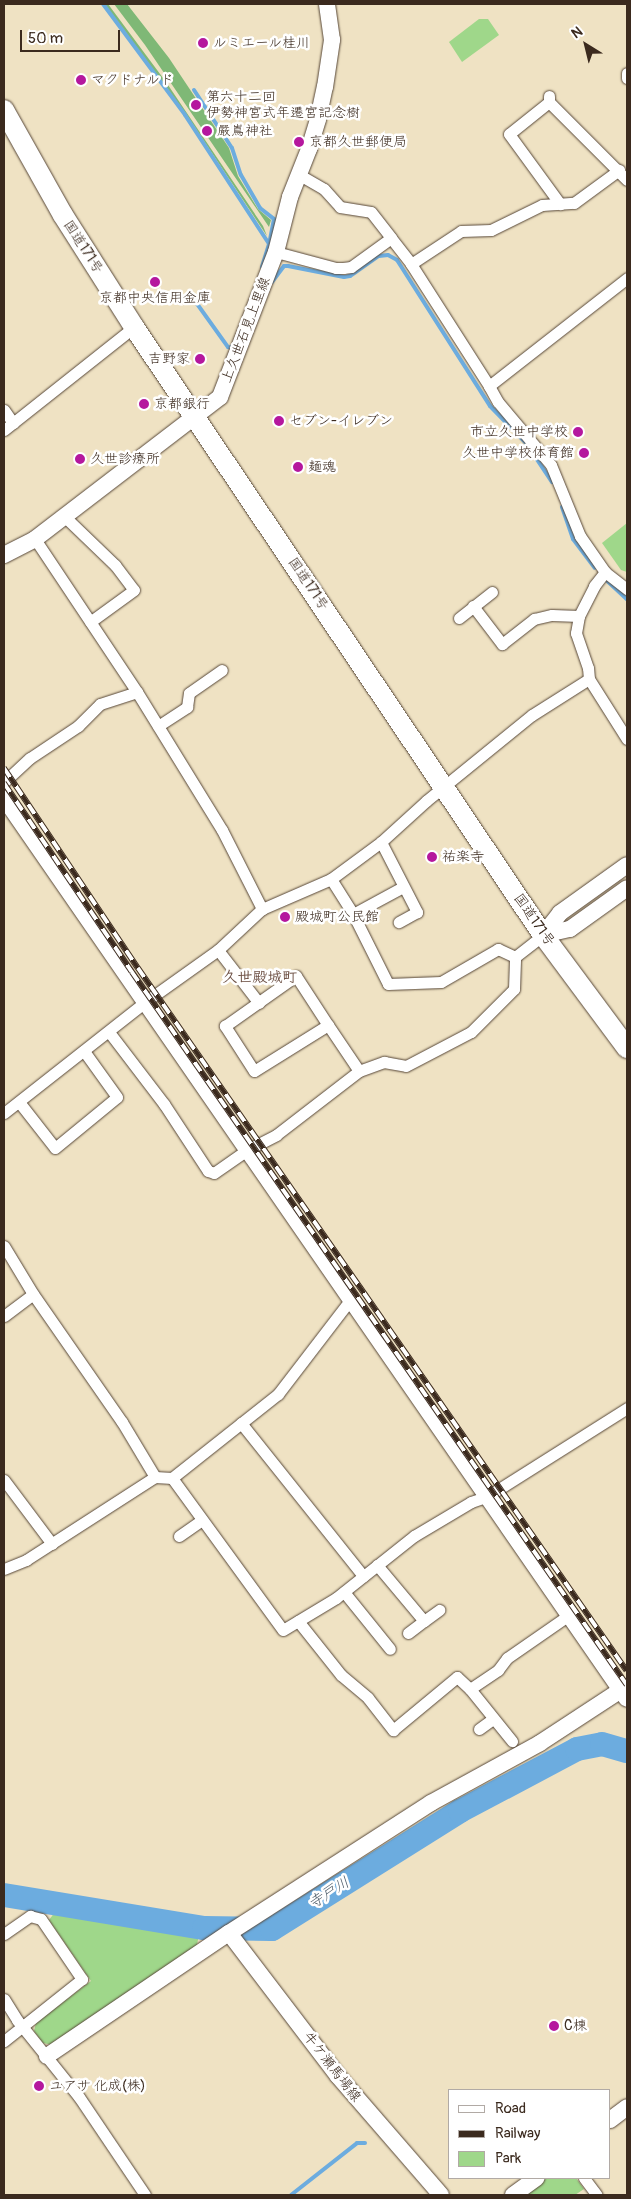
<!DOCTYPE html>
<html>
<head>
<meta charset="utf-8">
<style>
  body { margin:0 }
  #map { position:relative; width:631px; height:2199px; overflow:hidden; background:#efe2c3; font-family:Pangolin,"Klee One",sans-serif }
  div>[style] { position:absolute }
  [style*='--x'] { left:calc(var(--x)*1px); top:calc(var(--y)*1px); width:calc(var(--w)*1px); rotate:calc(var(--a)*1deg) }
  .green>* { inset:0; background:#9fd78a }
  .forest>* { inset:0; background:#7fb876 }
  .stream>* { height:4px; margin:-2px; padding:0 2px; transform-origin:2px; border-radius:2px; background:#6cacdf }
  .river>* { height:24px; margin:-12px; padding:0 12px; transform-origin:12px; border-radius:12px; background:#6cacdf }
  .roads { filter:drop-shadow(0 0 1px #564637) drop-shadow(0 0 1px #564637) }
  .street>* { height:11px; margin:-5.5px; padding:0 5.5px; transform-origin:5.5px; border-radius:5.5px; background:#fff }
  .secondary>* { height:16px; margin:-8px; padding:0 8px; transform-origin:8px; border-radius:8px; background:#fff }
  .highway>* { height:20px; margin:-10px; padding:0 10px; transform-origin:10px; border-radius:10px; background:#fff }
  .rail>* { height:5.5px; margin-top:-2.75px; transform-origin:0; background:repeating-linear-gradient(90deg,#fff 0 11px,#3b2a1e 0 22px); box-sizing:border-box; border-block:1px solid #3b2a1e }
  .dots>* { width:14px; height:14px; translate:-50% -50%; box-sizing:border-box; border:2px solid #fff; border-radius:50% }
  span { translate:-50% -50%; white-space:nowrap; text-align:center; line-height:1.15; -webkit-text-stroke:5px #fff; paint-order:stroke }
  .poi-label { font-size:14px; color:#3b2a1e }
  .left { translate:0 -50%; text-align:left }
  .right { translate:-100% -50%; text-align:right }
  .street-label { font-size:14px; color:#3b2a1e }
  .neighbourhood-label { font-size:15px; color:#6d5044; font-weight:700 }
  .water-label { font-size:15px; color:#4f5e6b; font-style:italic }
  .frame { position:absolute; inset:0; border:5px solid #3b2a1e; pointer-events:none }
  .legend { position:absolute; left:448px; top:2089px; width:162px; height:90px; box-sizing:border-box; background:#fff; border:1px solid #b1aaa5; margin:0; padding:6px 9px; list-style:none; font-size:15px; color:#3b2a1e }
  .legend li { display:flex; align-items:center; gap:10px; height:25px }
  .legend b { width:25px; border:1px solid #b1aaa5 }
  .north { position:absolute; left:561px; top:20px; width:50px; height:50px; -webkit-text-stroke:4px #fff; paint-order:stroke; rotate:324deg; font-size:14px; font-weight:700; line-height:20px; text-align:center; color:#3b2a1e }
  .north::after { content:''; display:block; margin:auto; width:18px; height:22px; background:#3b2a1e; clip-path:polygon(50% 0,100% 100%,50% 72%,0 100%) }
  .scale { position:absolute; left:20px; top:30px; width:100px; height:22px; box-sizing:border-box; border:2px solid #3b2a1e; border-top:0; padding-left:6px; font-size:15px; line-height:18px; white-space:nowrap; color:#3b2a1e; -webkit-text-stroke:4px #fff; paint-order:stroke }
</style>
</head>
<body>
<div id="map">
  <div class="green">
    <i style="clip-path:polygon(479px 19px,488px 19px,499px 35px,462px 62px,449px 42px)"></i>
    <i style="clip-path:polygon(627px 523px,627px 572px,621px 570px,602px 543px)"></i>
    <i style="clip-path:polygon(55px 1912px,199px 1934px,197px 1945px,53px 2045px,43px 2043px,34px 2031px,36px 2023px,91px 1981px,49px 1920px)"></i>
    <i style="clip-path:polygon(547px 2178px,576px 2178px,584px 2189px,575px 2195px,525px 2195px)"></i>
  </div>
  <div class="forest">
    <i style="clip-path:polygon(104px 4px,108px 4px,166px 82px,263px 226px,267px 236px,186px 114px)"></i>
    <i style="clip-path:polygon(114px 4px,127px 4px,169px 58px,229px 148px,238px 176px,258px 209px,271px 220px,269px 227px,145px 45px)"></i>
  </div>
  <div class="stream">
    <i style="--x:103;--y:4;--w:138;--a:53.5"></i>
    <i style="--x:185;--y:115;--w:154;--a:56.9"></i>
    <i style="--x:269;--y:244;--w:24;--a:107"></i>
    <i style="--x:194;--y:90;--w:69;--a:56.8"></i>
    <i style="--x:232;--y:148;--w:28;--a:72"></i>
    <i style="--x:241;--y:175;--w:38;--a:60"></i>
    <i style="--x:260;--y:208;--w:18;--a:38"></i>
    <i style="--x:274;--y:219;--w:25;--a:101"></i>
    <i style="--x:272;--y:282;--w:20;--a:-53"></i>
    <i style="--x:284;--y:266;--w:4;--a:0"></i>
    <i style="--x:288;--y:266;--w:57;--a:11.1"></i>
    <i style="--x:344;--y:277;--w:6;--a:-9"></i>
    <i style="--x:350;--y:276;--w:35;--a:-35"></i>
    <i style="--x:379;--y:256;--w:9;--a:-6"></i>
    <i style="--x:388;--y:255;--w:10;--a:29"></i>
    <i style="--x:397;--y:260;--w:173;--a:57.5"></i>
    <i style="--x:490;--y:406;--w:52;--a:45.8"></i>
    <i style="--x:526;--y:443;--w:47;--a:56.3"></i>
    <i style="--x:190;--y:294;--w:65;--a:54.4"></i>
    <i style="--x:228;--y:347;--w:3;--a:18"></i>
    <i style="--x:231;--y:348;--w:2;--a:-63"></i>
    <i style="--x:562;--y:507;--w:34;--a:71"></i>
    <i style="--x:573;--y:539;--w:36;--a:53"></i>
    <i style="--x:603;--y:577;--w:33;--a:43"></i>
    <i style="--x:291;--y:2195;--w:84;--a:-38.2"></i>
    <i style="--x:357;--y:2143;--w:8;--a:0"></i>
  </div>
  <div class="river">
    <i style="--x:4;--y:1895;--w:203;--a:9.4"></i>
    <i style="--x:204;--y:1928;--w:68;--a:0.8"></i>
    <i style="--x:272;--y:1929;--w:222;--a:-32.1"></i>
    <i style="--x:460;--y:1811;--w:132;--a:-27.9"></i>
    <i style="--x:577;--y:1749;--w:25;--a:-11"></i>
    <i style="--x:602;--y:1744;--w:26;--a:16"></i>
  </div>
  <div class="roads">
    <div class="street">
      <i style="--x:627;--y:73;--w:5;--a:90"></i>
      <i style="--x:549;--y:96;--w:6;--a:90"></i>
      <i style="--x:549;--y:102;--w:51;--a:141.3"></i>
      <i style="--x:509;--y:134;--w:87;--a:53.9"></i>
      <i style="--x:549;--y:102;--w:110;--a:45"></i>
      <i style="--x:298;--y:174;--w:30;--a:30"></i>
      <i style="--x:324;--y:189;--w:24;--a:48"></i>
      <i style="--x:340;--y:207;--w:31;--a:9"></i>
      <i style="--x:371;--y:212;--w:33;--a:52"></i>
      <i style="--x:276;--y:252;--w:62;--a:14.9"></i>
      <i style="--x:336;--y:268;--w:7;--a:0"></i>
      <i style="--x:343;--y:268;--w:8;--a:-7"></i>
      <i style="--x:351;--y:267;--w:49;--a:-35.9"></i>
      <i style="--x:391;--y:238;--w:33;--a:52"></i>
      <i style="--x:411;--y:264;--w:145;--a:57.4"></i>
      <i style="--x:489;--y:386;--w:175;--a:-38"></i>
      <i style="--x:411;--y:264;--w:60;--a:-33.4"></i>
      <i style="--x:461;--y:231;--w:30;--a:-2"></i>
      <i style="--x:491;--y:230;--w:57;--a:-26.1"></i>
      <i style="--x:542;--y:205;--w:32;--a:-4"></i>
      <i style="--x:574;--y:203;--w:56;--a:-36.3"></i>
      <i style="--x:489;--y:386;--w:18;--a:61"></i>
      <i style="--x:498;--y:402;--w:82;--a:49.9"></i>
      <i style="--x:551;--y:465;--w:77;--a:67.8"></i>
      <i style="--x:580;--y:536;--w:44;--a:55.2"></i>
      <i style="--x:605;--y:572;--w:28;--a:38"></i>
      <i style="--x:4;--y:410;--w:16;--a:55"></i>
      <i style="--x:4;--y:430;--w:166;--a:-38.4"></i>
      <i style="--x:64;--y:516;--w:71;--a:43.9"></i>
      <i style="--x:115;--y:565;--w:31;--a:53"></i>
      <i style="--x:134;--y:590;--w:54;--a:144"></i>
      <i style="--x:35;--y:539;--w:184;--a:56.3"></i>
      <i style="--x:137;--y:692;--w:162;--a:58.4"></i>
      <i style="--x:222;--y:830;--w:89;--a:63.1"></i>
      <i style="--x:473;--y:606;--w:48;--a:52.7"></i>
      <i style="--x:502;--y:644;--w:41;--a:-38"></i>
      <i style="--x:534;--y:619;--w:18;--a:-13"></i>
      <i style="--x:552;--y:615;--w:27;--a:2"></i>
      <i style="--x:459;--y:618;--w:42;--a:-38.2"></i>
      <i style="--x:589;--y:679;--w:71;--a:57.7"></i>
      <i style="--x:158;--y:726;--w:35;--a:-33"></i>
      <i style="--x:187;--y:707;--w:14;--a:-82"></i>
      <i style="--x:189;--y:693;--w:40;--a:-34.9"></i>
      <i style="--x:4;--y:782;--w:35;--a:-43"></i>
      <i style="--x:30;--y:758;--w:58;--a:-33.7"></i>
      <i style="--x:78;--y:726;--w:31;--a:-45"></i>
      <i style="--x:100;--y:704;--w:39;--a:-18"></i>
      <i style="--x:381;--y:842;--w:79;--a:62.8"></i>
      <i style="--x:417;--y:912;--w:21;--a:151"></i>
      <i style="--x:331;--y:879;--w:41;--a:57.8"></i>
      <i style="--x:353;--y:914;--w:78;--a:63.4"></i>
      <i style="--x:388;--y:984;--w:53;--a:-2.2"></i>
      <i style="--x:441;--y:982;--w:66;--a:-30.1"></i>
      <i style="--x:498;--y:949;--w:19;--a:25"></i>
      <i style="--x:353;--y:914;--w:57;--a:-28.4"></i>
      <i style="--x:218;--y:950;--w:67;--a:52.3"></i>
      <i style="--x:328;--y:1025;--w:87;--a:148.1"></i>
      <i style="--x:254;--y:1071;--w:54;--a:-122.8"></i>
      <i style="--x:225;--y:1026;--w:87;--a:-35.2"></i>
      <i style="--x:296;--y:976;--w:59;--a:56.9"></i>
      <i style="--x:328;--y:1025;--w:55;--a:56"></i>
      <i style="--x:109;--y:1032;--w:91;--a:52.6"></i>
      <i style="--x:164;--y:1104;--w:80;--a:56.7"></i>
      <i style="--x:208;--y:1171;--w:6;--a:18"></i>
      <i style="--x:214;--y:1173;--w:40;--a:-34.9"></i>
      <i style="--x:247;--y:1150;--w:33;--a:-27"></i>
      <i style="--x:276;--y:1135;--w:105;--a:-37.6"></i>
      <i style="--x:359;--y:1071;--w:27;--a:-20"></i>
      <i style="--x:384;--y:1062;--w:22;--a:10"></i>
      <i style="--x:406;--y:1066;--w:73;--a:-27.6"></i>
      <i style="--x:471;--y:1032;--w:61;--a:-45"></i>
      <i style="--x:514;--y:989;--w:32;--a:-88"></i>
      <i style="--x:515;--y:957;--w:36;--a:-38"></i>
      <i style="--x:19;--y:1102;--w:58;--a:52"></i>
      <i style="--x:55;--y:1148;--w:80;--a:-39.4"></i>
      <i style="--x:117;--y:1097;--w:57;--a:-125.7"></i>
      <i style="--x:4;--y:1113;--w:179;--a:-38.2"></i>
      <i style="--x:145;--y:1002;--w:90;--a:-35.5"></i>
      <i style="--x:218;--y:950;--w:60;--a:-43"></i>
      <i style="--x:262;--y:909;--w:75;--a:-23.5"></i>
      <i style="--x:331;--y:879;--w:62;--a:-36.5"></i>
      <i style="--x:381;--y:842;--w:61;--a:-42.3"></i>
      <i style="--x:426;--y:801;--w:136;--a:-39.1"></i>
      <i style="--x:532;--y:715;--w:67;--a:-32.3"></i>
      <i style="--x:589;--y:679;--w:11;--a:-95"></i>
      <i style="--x:588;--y:668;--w:37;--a:-109"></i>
      <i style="--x:576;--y:633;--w:17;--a:-80"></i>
      <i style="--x:579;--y:616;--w:34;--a:-63"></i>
      <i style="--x:594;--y:586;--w:18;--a:-52"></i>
      <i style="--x:4;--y:1246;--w:56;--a:58.9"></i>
      <i style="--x:33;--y:1294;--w:156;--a:55.2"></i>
      <i style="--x:122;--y:1422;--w:64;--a:59"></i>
      <i style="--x:4;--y:1316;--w:36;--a:-37"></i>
      <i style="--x:241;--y:1423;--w:196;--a:51.4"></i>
      <i style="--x:172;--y:1478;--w:188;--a:53.9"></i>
      <i style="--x:283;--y:1630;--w:62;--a:-31.1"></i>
      <i style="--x:336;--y:1598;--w:100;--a:-38.5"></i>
      <i style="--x:414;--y:1536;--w:66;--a:-30.8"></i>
      <i style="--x:471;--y:1502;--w:18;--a:-19"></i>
      <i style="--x:488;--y:1496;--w:165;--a:-32.3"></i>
      <i style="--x:4;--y:1480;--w:80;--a:53.1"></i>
      <i style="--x:179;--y:1536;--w:28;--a:-35"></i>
      <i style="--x:377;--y:1565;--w:73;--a:50"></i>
      <i style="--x:424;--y:1621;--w:19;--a:-36"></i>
      <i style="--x:4;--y:1569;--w:24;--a:-22"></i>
      <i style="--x:26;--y:1560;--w:153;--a:-32.8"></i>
      <i style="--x:155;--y:1477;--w:17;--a:3"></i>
      <i style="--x:172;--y:1478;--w:135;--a:-38.4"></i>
      <i style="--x:278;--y:1394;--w:118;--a:-52.5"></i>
      <i style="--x:344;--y:1592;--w:73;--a:51.1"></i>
      <i style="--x:298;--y:1621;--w:69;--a:51.5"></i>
      <i style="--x:341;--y:1675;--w:35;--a:40"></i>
      <i style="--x:368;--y:1698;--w:41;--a:52"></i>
      <i style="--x:393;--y:1730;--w:83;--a:-39.6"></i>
      <i style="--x:457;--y:1677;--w:18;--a:43"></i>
      <i style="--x:470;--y:1689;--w:67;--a:51.1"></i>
      <i style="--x:408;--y:1633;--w:20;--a:-37"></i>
      <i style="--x:470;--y:1689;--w:34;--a:-34"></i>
      <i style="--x:498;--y:1670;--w:15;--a:-53"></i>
      <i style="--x:507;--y:1658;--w:75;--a:-34.7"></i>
      <i style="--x:479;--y:1729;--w:17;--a:-36"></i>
      <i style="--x:4;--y:1934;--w:32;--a:-35"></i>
      <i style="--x:30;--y:1916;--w:11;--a:15"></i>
      <i style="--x:41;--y:1919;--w:73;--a:55.7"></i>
      <i style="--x:82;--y:1979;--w:100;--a:141.5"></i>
      <i style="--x:4;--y:1999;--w:25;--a:58"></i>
      <i style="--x:17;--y:2020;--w:99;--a:51.2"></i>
      <i style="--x:79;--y:2097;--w:118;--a:56"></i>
      <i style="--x:584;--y:2178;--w:21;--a:53"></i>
    </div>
    <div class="secondary">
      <i style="--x:4;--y:555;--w:35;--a:-27"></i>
      <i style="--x:35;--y:539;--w:233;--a:-37.5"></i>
      <i style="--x:220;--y:397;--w:155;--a:-68.9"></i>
      <i style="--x:276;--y:252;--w:57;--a:-75.7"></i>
      <i style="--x:290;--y:197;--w:52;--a:-68.4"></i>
      <i style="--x:309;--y:149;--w:31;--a:-73"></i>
      <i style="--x:318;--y:119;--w:33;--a:-78"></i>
      <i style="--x:325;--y:87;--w:48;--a:-81.5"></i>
      <i style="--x:332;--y:40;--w:36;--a:-98"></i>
      <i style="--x:4;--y:798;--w:1095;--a:55.34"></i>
      <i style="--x:543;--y:935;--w:28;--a:-52"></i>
      <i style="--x:560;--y:913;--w:82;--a:-35.6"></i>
      <i style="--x:543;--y:935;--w:28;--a:-13"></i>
      <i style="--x:570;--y:929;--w:70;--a:-35.7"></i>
      <i style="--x:229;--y:1933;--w:180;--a:52.7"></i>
      <i style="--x:338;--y:2076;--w:157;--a:49.1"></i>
      <i style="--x:47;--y:2056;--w:220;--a:-34.1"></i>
      <i style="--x:229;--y:1933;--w:240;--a:-32.8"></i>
      <i style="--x:431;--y:1803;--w:124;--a:-28.8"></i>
      <i style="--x:540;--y:1743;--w:97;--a:-33.2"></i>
      <i style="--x:610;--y:2120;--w:21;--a:-37"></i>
      <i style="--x:513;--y:2195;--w:29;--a:-36"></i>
    </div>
    <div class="highway">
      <i style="--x:4;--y:110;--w:120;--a:60.7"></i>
      <i style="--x:63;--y:215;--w:133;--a:57.6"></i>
      <i style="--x:134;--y:327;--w:733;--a:56.07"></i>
      <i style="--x:543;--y:935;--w:141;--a:53.4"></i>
    </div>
  </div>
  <div class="rail">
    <i style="--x:4;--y:768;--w:241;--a:56.2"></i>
    <i style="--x:138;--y:968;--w:856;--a:55.18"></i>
    <i style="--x:4;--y:783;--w:228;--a:55.9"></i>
    <i style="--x:132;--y:972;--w:868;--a:55.23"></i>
  </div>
  <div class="dots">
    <i style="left:203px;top:43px;background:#b5179e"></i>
    <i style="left:81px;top:80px;background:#b5179e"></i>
    <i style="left:196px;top:105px;background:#b5179e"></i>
    <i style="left:207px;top:131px;background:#b5179e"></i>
    <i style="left:299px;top:142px;background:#b5179e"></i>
    <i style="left:155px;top:282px;background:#b5179e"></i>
    <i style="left:200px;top:359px;background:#b5179e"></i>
    <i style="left:144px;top:404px;background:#b5179e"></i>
    <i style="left:279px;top:421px;background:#b5179e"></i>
    <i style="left:578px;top:432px;background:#b5179e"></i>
    <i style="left:584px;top:453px;background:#b5179e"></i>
    <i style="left:80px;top:459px;background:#b5179e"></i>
    <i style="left:298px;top:467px;background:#b5179e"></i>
    <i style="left:432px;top:857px;background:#b5179e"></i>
    <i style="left:285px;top:917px;background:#b5179e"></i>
    <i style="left:554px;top:2026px;background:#b5179e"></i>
    <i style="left:39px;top:2086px;background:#b5179e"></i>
  </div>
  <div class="poi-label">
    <span class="left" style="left:213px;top:43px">ルミエール桂川</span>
    <span class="left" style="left:91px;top:80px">マクドナルド</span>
    <span class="left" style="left:206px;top:105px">第六十二回<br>伊勢神宮式年遷宮記念樹</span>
    <span class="left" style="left:217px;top:131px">嚴嶌神社</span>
    <span class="left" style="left:309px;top:142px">京都久世郵便局</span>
    <span style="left:155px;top:298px">京都中央信用金庫</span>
    <span class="right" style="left:190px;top:359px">吉野家</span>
    <span class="left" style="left:154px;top:404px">京都銀行</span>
    <span class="left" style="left:289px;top:421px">セブン-イレブン</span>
    <span class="right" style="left:568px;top:432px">市立久世中学校</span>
    <span class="right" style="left:574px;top:453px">久世中学校体育館</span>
    <span class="left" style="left:90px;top:459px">久世診療所</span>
    <span class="left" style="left:308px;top:467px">麺魂</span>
    <span class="left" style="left:442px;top:857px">祐楽寺</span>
    <span class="left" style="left:295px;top:917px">殿城町公民館</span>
    <span class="left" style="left:564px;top:2026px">C棟</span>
    <span class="left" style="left:49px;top:2086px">ユアサ 化成(株)</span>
  </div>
  <div class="street-label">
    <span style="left:83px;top:247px;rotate:57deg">国道171号</span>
    <span style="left:246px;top:330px;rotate:-69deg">上久世石見上里線</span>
    <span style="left:308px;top:584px;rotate:56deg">国道171号</span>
    <span style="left:534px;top:920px;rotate:55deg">国道171号</span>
    <span style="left:332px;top:2067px;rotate:52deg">牛ケ瀬馬場線</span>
  </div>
  <div class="neighbourhood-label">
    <span style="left:260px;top:978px">久世殿城町</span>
  </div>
  <div class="water-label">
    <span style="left:329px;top:1893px;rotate:-32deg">寺戸川</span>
  </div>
  <div class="frame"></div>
  <ul class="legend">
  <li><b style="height:6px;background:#fff"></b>Road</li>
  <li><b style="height:6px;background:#3b2a1e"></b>Railway</li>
  <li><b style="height:14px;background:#9fd78a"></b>Park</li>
  </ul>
  <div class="north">N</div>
  <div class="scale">50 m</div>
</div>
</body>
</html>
